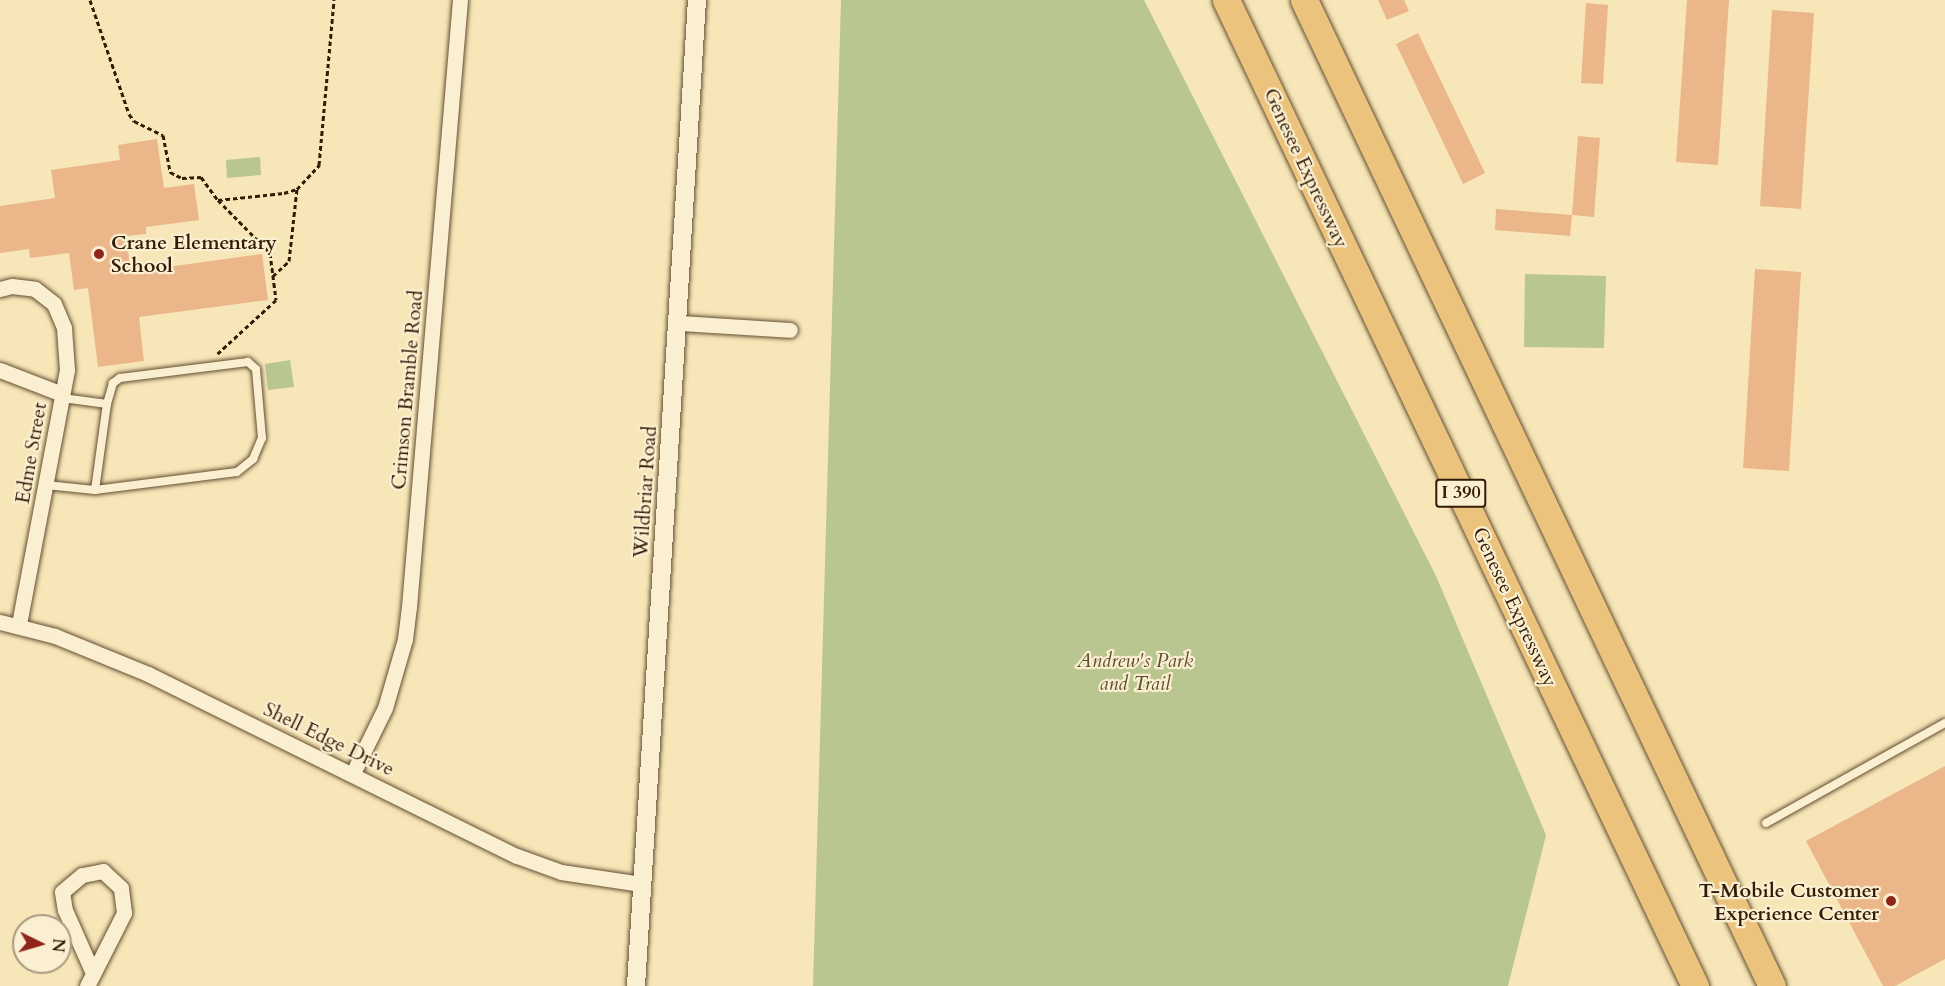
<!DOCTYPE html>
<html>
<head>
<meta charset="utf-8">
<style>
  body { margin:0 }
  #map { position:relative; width:1945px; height:986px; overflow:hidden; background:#f7e6b7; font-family:Cardo,serif }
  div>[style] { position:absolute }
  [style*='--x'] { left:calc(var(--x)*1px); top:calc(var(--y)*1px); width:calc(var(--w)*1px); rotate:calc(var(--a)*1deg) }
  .green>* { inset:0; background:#bac690 }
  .building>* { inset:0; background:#ebb68a }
  .path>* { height:3px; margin-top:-1.5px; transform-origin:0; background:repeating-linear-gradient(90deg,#331b06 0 4.5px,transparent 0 7.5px) }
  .roads { filter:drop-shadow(0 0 2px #644e32) drop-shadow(0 0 2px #644e32) }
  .service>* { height:8px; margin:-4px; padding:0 4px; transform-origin:4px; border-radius:4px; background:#faefd0 }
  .minor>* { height:15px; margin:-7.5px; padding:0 7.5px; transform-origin:7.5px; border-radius:7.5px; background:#faefd0 }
  .tertiary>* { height:18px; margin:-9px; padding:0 9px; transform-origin:9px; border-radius:9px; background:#faefd0 }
  .motorway>* { height:27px; margin:-13.5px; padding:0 13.5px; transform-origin:13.5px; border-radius:13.5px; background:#ecc37c }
  .dots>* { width:16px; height:16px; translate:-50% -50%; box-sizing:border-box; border:3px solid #faefd0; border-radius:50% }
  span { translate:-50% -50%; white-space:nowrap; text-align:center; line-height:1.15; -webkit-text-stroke:4.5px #faefd0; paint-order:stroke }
  .shield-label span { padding:2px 4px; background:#faefd0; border:2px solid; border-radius:4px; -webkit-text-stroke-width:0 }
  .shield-label { font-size:18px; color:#331b06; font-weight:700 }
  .street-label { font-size:20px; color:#331b06 }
  .poi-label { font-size:20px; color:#331b06; font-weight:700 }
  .left { translate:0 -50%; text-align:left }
  .right { translate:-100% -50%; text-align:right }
  .park-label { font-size:20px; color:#5c4e2f; font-style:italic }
  .north { position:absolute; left:12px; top:914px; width:60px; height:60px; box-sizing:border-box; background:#faefd0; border:2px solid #aa9a7f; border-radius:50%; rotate:95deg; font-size:16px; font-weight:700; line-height:24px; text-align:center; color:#331b06 }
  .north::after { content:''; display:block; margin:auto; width:21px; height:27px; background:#8f2418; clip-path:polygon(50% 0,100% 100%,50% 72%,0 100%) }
</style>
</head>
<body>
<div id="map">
  <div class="green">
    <i style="clip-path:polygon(841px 0,1144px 0,1436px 576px,1546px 835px,1508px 986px,813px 986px)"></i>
    <i style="clip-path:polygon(260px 157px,261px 175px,227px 178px,226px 160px)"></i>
    <i style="clip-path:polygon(1525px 274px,1606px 276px,1604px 348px,1524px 347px)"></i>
    <i style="clip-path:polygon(290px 360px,294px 387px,268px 390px,265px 364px)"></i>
  </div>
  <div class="building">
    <i style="clip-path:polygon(1378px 0,1404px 0,1409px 11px,1387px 20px)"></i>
    <i style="clip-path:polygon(1687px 0,1729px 0,1718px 165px,1676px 162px)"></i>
    <i style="clip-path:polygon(1586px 3px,1608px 5px,1603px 84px,1581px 83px)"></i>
    <i style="clip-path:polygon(1772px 10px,1814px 13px,1801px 209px,1760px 206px)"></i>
    <i style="clip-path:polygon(1418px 33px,1485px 173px,1463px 184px,1396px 44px)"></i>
    <i style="clip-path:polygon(1578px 136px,1600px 138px,1594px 217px,1572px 215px)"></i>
    <i style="clip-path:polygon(157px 139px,164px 188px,194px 184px,199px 220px,146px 227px,146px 234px,126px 236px,131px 272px,262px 254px,268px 300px,139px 317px,144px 361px,98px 367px,88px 288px,74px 290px,69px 253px,30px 258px,29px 249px,0 253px,0 206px,55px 198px,51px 170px,120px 160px,118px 145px)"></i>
    <i style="clip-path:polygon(1496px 209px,1572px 215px,1570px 236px,1495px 230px)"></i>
    <i style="clip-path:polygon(1755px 269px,1801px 272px,1789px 471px,1743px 468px)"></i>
    <i style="clip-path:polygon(1945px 766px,1945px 959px,1895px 986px,1883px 986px,1806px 841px)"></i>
  </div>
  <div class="path">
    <i style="--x:90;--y:0;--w:120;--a:71.1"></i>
    <i style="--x:129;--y:114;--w:9;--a:54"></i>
    <i style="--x:134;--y:121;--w:32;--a:26"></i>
    <i style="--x:163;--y:135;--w:38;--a:79"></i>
    <i style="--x:170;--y:172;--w:13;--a:27"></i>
    <i style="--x:182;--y:178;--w:19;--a:-3"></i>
    <i style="--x:201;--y:177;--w:29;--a:54"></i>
    <i style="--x:218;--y:200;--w:74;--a:45.5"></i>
    <i style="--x:270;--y:253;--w:47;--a:82.7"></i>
    <i style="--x:276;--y:300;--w:80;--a:137.5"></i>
    <i style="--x:218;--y:200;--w:66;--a:-6.1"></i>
    <i style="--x:284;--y:193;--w:14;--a:-17"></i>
    <i style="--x:297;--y:189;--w:33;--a:-47"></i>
    <i style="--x:319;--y:165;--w:166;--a:-84.8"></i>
    <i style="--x:273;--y:276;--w:22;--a:-43"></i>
    <i style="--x:289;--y:261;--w:72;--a:-83.7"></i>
  </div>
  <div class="roads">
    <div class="service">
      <i style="--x:46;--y:485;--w:49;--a:5.8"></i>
      <i style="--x:95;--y:490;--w:143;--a:-7.2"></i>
      <i style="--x:237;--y:472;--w:21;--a:-39"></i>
      <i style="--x:253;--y:459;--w:23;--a:-67"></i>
      <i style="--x:262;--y:438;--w:69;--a:-95"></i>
      <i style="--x:256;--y:369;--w:11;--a:-139"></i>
      <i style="--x:248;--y:362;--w:129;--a:172.9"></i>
      <i style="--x:120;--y:378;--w:9;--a:144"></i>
      <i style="--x:113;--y:383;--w:22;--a:106"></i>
      <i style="--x:107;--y:404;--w:45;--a:-172.4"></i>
      <i style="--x:95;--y:490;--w:87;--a:-82.1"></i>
      <i style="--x:1766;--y:823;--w:205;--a:-29.2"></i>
    </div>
    <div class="minor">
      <i style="--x:0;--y:289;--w:12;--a:-14"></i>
      <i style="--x:12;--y:286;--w:23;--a:7"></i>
      <i style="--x:35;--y:289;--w:24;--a:38"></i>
      <i style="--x:54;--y:304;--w:26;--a:67"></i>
      <i style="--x:64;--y:328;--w:42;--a:85.9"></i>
      <i style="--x:67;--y:370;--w:259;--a:100.7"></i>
      <i style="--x:680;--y:323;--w:110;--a:3.6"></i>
      <i style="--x:0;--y:370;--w:66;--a:21.2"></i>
      <i style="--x:0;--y:622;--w:57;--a:14.3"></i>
      <i style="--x:55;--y:636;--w:100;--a:22.2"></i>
      <i style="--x:148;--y:674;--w:411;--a:26.3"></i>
      <i style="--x:517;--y:856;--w:47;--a:20"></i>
      <i style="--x:561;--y:872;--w:81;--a:8.5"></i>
      <i style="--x:353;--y:773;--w:72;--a:-63.8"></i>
      <i style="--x:385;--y:708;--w:72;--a:-73.8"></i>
      <i style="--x:405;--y:639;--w:32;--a:-83"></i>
      <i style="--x:409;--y:607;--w:609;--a:-85.2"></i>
      <i style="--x:87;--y:986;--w:82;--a:-63.1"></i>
      <i style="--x:124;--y:913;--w:25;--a:-97"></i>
      <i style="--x:121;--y:888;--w:25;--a:-137"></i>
      <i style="--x:103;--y:871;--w:21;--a:169"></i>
      <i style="--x:82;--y:875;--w:26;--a:140"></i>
      <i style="--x:62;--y:892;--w:18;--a:81"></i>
      <i style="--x:65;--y:910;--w:67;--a:66.1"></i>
    </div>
    <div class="tertiary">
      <i style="--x:636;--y:986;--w:988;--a:-86.46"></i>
    </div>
    <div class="motorway">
      <i style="--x:1226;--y:0;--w:1092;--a:64.56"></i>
      <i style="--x:1304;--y:0;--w:1091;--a:64.61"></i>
    </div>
  </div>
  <div class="dots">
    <i style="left:99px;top:254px;background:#8f2418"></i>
    <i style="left:1891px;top:901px;background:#8f2418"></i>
  </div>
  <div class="shield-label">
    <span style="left:1461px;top:493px">I 390</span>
  </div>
  <div class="street-label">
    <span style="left:1306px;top:168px;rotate:65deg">Genesee Expressway</span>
    <span style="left:407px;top:390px;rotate:-85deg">Crimson Bramble Road</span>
    <span style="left:31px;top:453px;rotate:-80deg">Edme Street</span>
    <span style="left:645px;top:492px;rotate:-86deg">Wildbriar Road</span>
    <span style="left:1515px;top:607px;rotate:65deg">Genesee Expressway</span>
    <span style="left:329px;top:739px;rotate:26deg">Shell Edge Drive</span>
  </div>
  <div class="poi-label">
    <span class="left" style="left:111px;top:254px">Crane Elementary<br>School</span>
    <span class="right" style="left:1879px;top:902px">T-Mobile Customer<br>Experience Center</span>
  </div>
  <div class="park-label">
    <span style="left:1135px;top:672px">Andrew's Park<br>and Trail</span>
  </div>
  <div class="north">N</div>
</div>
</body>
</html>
